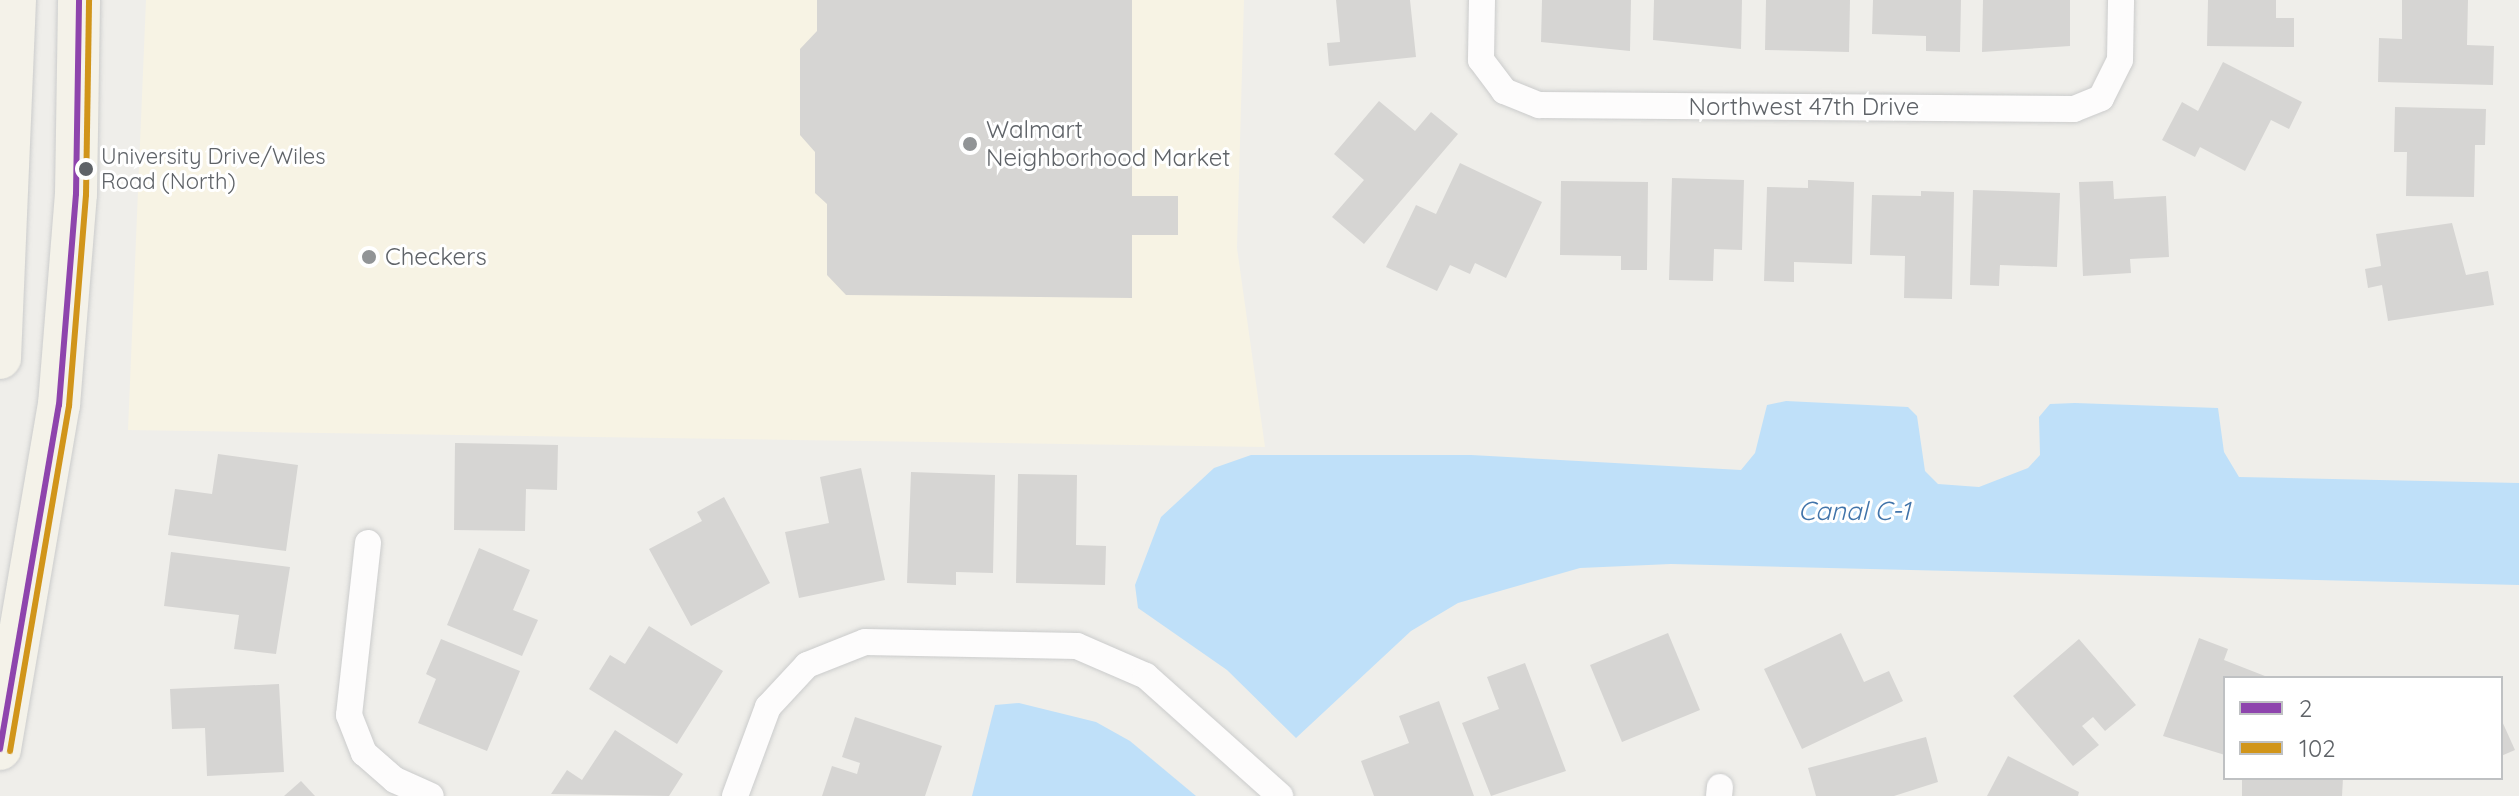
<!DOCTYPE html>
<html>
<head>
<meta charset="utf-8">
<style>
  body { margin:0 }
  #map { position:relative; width:2519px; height:796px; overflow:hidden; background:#efeeea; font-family:Quicksand,sans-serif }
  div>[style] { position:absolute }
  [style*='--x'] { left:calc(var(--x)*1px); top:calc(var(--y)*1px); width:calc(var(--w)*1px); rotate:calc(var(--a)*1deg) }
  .commercial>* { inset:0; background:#f7f3e4 }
  .water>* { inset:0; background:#bfe0f9 }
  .building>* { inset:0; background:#d6d5d3 }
  .roads { filter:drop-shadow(0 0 2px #cbcccc) drop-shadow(0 0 2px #cbcccc) }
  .street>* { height:26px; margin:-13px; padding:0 13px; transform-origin:13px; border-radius:13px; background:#fdfcfc }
  .primary>* { height:42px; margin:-21px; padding:0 21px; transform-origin:21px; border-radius:21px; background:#f4f2e9 }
  .bus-1>* { height:6px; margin:-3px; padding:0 3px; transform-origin:3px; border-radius:3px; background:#8e44ad }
  .bus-2>* { height:6px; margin:-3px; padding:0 3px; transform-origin:3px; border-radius:3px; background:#d1951a }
  .dots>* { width:22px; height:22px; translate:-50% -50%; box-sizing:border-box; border:4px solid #fff; border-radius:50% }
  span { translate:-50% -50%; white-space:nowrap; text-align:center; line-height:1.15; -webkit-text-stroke:6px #fff; paint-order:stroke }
  .bus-label { font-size:22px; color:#5f6368 }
  .left { translate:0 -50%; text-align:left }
  .street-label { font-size:24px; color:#5f6368 }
  .poi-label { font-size:24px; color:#5f6368 }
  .water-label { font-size:26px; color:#4174aa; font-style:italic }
  .legend { position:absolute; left:2223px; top:676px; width:280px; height:104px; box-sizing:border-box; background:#fff; border:2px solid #bfc1c3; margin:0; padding:10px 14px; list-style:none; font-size:24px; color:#5f6368 }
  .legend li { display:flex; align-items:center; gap:16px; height:40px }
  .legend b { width:40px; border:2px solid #bfc1c3 }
</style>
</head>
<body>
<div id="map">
  <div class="commercial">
    <i style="clip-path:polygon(146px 0,1244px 0,1237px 248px,1265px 447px,128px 430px)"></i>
  </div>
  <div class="water">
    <i style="clip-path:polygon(1786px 401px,1908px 407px,1917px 416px,1925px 471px,1938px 484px,1979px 487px,2028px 468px,2040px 455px,2039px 417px,2050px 404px,2075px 403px,2218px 408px,2224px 452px,2239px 477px,2519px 483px,2519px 585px,1671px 564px,1580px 568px,1458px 603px,1411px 631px,1296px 738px,1227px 670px,1138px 608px,1135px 585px,1161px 517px,1214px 468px,1251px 455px,1471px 455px,1741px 470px,1755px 453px,1767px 405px)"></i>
    <i style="clip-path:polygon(1019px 703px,1096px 722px,1130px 741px,1196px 796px,972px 796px,995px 705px)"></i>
  </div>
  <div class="building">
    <i style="clip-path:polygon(817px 0,1132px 0,1132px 196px,1178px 196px,1178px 235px,1132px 235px,1132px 298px,846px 295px,827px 275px,827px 204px,815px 193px,815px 152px,800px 135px,800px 49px,817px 31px)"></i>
    <i style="clip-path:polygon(1336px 0,1410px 0,1416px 57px,1329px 66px,1327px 43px,1340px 42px)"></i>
    <i style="clip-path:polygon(1542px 0,1631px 0,1630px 51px,1541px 42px)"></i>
    <i style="clip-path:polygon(1654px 0,1742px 0,1741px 49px,1653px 40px)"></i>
    <i style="clip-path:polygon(1766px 0,1850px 0,1849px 52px,1765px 50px)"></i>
    <i style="clip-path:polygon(1873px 0,1961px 0,1960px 52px,1926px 51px,1926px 36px,1872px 34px)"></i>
    <i style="clip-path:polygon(1983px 0,2070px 0,2070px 46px,1982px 52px)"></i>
    <i style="clip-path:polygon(2208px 0,2276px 0,2276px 18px,2294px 18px,2294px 47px,2207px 46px)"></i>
    <i style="clip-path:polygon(2402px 0,2468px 0,2467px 45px,2494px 46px,2493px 85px,2378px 82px,2379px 38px,2402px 39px)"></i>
    <i style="clip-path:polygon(2223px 62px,2302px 102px,2289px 129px,2271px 120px,2245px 171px,2200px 147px,2195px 157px,2162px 140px,2182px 102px,2198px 111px)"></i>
    <i style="clip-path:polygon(1379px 101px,1415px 131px,1431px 112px,1458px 134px,1364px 244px,1332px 217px,1364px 180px,1334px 154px)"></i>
    <i style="clip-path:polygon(2395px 107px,2486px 109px,2485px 145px,2475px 145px,2474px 197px,2406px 196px,2407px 152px,2394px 152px)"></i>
    <i style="clip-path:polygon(1460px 163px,1542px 202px,1506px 278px,1475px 263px,1470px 274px,1450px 265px,1437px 291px,1386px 267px,1416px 205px,1436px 214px)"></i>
    <i style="clip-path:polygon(1672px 178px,1744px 180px,1742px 250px,1714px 249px,1713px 281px,1669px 280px)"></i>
    <i style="clip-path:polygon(1808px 180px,1854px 182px,1852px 264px,1794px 262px,1794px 282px,1764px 281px,1767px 187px,1808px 188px)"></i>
    <i style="clip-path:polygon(1561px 181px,1648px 182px,1647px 270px,1621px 270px,1621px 256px,1560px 255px)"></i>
    <i style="clip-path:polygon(2113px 181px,2114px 199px,2166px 196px,2169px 257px,2130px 259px,2131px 273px,2083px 276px,2079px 182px)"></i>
    <i style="clip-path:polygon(1973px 190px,2060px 193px,2057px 267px,2000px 265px,1999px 286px,1970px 285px)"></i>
    <i style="clip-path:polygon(1921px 191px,1954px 192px,1952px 299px,1904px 298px,1905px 256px,1870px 255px,1872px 195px,1921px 196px)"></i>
    <i style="clip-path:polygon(2452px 223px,2466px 275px,2488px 271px,2494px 305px,2388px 321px,2382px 285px,2368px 288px,2365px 269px,2381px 266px,2376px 234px)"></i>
    <i style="clip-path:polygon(455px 443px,558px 445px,557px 490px,526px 489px,525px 531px,454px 530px)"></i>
    <i style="clip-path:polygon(218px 454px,298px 465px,286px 551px,168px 535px,175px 489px,212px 494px)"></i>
    <i style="clip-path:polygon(861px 468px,885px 580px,799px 598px,785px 532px,829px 523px,820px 477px)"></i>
    <i style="clip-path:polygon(911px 472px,995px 475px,993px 573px,956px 572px,956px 585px,907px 583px)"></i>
    <i style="clip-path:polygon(1018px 474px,1077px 475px,1076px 545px,1106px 546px,1105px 585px,1016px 583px)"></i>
    <i style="clip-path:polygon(724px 497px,770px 583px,691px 626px,649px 549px,702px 521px,697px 512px)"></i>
    <i style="clip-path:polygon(479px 548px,530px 570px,513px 610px,538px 620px,522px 656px,447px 625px)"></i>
    <i style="clip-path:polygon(171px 552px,290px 567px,276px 654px,234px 649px,239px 615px,164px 606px)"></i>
    <i style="clip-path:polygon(649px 626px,723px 671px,677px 744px,589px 689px,610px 655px,625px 664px)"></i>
    <i style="clip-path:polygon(1668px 633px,1700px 710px,1622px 742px,1590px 665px)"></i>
    <i style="clip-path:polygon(1841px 633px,1864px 682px,1889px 671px,1903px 701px,1802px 749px,1764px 669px)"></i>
    <i style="clip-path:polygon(2199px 638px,2228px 649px,2224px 660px,2270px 678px,2225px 678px,2225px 755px,2163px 736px)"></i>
    <i style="clip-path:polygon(441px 639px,520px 671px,487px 751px,418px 723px,436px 679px,426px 674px)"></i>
    <i style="clip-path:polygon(2079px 639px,2136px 705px,2105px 731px,2093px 717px,2082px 726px,2099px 745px,2073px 766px,2013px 696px)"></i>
    <i style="clip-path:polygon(1525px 663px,1566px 771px,1491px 796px,1462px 723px,1499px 709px,1487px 677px)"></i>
    <i style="clip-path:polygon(279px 684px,284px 772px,207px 776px,205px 728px,172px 729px,170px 689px)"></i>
    <i style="clip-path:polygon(1439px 701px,1474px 796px,1374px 796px,1361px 761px,1409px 743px,1399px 716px)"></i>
    <i style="clip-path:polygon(855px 717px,942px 746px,925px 796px,822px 796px,832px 766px,857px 774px,860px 763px,842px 757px)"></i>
    <i style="clip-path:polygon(2501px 719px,2515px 750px,2501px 756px)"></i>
    <i style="clip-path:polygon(615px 730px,683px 774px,669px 796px,551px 794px,567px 770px,582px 780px)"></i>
    <i style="clip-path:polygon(1926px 737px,1938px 782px,1894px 796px,1816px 796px,1808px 768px)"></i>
    <i style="clip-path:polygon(2008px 756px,2079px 792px,2078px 796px,1987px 796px)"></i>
    <i style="clip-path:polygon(2242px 778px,2343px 778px,2342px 796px,2242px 796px)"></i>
    <i style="clip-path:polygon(301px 781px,315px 796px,284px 796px)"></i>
  </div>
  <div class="roads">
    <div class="street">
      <i style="--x:1482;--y:0;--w:60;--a:91"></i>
      <i style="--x:1481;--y:60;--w:39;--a:53"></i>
      <i style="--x:1504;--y:91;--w:38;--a:22"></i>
      <i style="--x:1539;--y:105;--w:535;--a:0.43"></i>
      <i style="--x:2074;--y:109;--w:29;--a:-22"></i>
      <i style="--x:2101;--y:98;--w:42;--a:-63.4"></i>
      <i style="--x:2120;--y:60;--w:60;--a:-89"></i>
      <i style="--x:368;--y:543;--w:173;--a:96.3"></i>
      <i style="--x:349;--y:715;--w:41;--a:68.5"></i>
      <i style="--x:364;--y:753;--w:41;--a:41.1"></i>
      <i style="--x:395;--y:780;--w:39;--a:24"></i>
      <i style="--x:735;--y:796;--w:95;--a:-69.7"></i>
      <i style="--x:768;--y:707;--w:57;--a:-47.1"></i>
      <i style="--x:807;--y:665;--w:62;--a:-21.6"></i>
      <i style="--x:865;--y:642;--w:212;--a:1.1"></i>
      <i style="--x:1077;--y:646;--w:75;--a:23.5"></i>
      <i style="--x:1146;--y:676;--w:180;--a:41.8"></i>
      <i style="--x:1719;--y:796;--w:9;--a:-84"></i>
    </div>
    <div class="primary">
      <i style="--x:0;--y:358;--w:358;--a:-87.6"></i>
      <i style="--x:0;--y:749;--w:349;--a:-80.3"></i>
      <i style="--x:59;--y:405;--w:212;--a:-85.4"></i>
      <i style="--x:76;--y:194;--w:194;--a:-89.1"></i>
    </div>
  </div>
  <div class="bus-1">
    <i style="--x:0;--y:749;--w:349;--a:-80.3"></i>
    <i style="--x:59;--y:405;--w:212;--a:-85.4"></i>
    <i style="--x:76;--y:194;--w:194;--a:-89.1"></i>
  </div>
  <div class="bus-2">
    <i style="--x:10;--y:751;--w:350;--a:-80.3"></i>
    <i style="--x:69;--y:406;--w:212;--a:-85.4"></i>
    <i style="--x:86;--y:195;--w:195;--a:-89.1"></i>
  </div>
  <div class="dots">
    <i style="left:970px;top:144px;background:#919496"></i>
    <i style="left:86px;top:169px;background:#5f6368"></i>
    <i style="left:369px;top:257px;background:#919496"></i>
  </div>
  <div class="bus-label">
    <span class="left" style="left:101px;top:169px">University Drive/Wiles<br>Road (North)</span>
  </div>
  <div class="street-label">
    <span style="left:1804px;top:107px">Northwest 47th Drive</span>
  </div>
  <div class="poi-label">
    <span class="left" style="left:986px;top:144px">Walmart<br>Neighborhood Market</span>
    <span class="left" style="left:385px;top:257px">Checkers</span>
  </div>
  <div class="water-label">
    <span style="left:1854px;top:511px">Canal C-1</span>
  </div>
  <ul class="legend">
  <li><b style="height:10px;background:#8e44ad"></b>2</li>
  <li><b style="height:10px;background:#d1951a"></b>102</li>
  </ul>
</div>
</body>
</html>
